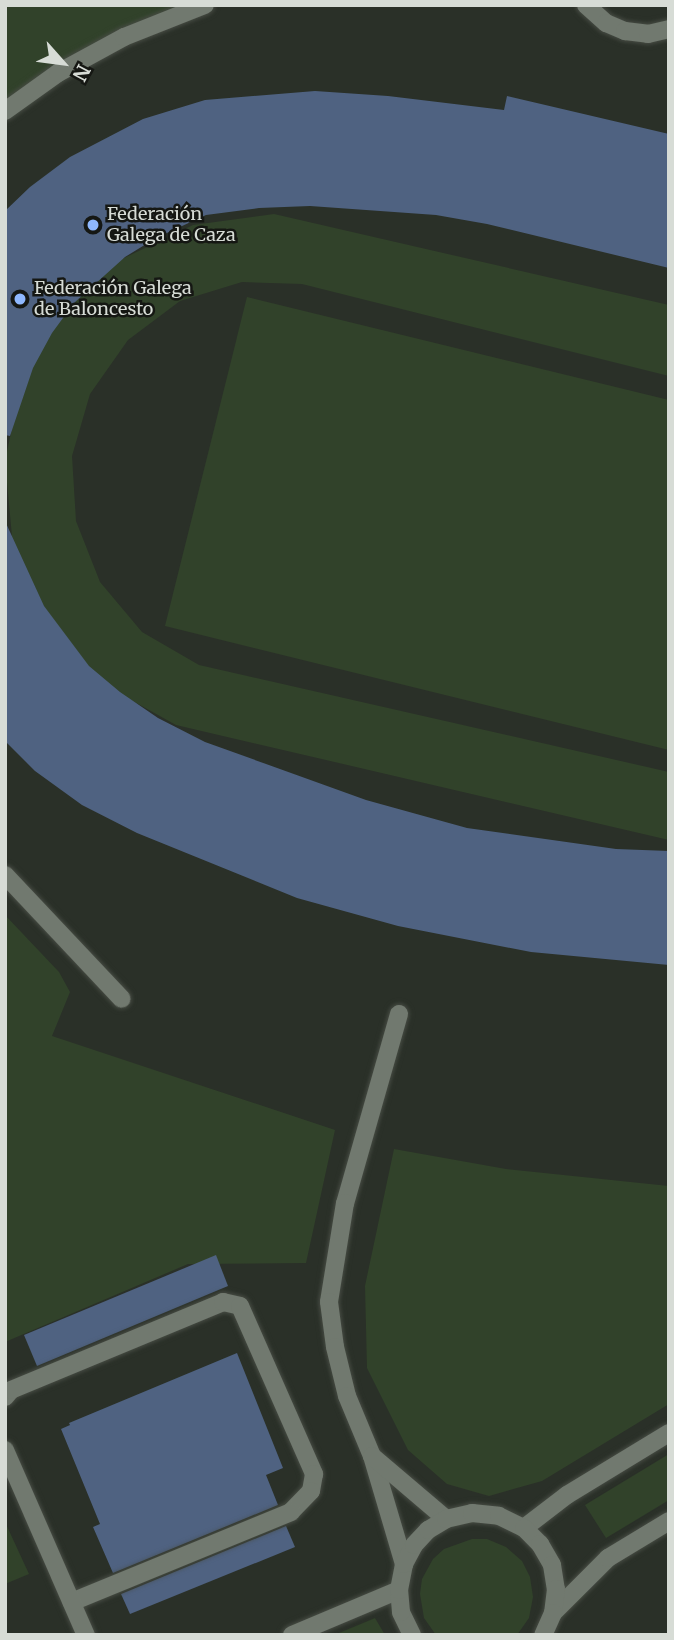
<!DOCTYPE html>
<html>
<head>
<meta charset="utf-8">
<style>
  body { margin:0 }
  #map { position:relative; width:674px; height:1640px; overflow:hidden; background:#2a3028; font-family:Merriweather,serif }
  div>[style] { position:absolute }
  [style*='--x'] { left:calc(var(--x)*1px); top:calc(var(--y)*1px); width:calc(var(--w)*1px); rotate:calc(var(--a)*1deg) }
  .green>* { inset:0; background:#31422a }
  .building>* { inset:0; background:#4f6281 }
  .roads { filter:drop-shadow(0 0 2px #464b43) drop-shadow(0 0 2px #464b43) }
  .minor>* { height:18px; margin:-9px; padding:0 9px; transform-origin:9px; border-radius:9px; background:#71796f }
  .dots>* { width:19px; height:19px; translate:-50% -50%; box-sizing:border-box; border:4px solid #151713; border-radius:50% }
  span { translate:-50% -50%; white-space:nowrap; text-align:center; line-height:1.15; -webkit-text-stroke:5px #151713; paint-order:stroke }
  .poi-label { font-size:18px; color:#d7dcd6 }
  .left { translate:0 -50%; text-align:left }
  .frame { position:absolute; inset:0; border:7px solid #d7dcd6; pointer-events:none }
  .north { position:absolute; left:28px; top:28px; width:70px; height:70px; -webkit-text-stroke:5px #151713; paint-order:stroke; rotate:118deg; font-size:19px; font-weight:700; line-height:28px; text-align:center; color:#d7dcd6 }
  .north::after { content:''; display:block; margin:auto; width:24px; height:32px; background:#d7dcd6; clip-path:polygon(50% 0,100% 100%,50% 72%,0 100%) }
</style>
</head>
<body>
<div id="map">
  <div class="green">
    <i style="clip-path:polygon(5px 5px,187px 5px,5px 103px)"></i>
    <i style="clip-path:polygon(274px 214px,669px 305px,669px 376px,302px 284px,242px 282px,180px 301px,128px 340px,90px 394px,72px 456px,76px 521px,100px 582px,142px 632px,199px 665px,669px 772px,669px 840px,176px 725px,104px 685px,47px 623px,13px 547px,5px 461px,21px 386px,61px 315px,120px 260px,193px 225px)"></i>
    <i style="clip-path:polygon(247px 297px,669px 400px,669px 750px,165px 626px)"></i>
    <i style="clip-path:polygon(5px 915px,59px 972px,70px 992px,52px 1036px,335px 1130px,306px 1263px,188px 1264px,5px 1342px)"></i>
    <i style="clip-path:polygon(394px 1149px,506px 1169px,669px 1186px,669px 1404px,542px 1481px,489px 1496px,447px 1484px,408px 1450px,367px 1368px,365px 1286px)"></i>
    <i style="clip-path:polygon(669px 1454px,669px 1500px,606px 1538px,585px 1505px)"></i>
    <i style="clip-path:polygon(5px 1522px,29px 1574px,5px 1584px)"></i>
    <i style="clip-path:polygon(472px 1539px,487px 1539px,506px 1547px,522px 1561px,530px 1577px,533px 1597px,529px 1618px,517px 1635px,436px 1635px,424px 1618px,420px 1594px,422px 1579px,433px 1559px,444px 1549px)"></i>
    <i style="clip-path:polygon(375px 1618px,385px 1635px,334px 1635px)"></i>
  </div>
  <div class="building">
    <i style="clip-path:polygon(315px 91px,388px 96px,504px 110px,507px 96px,669px 134px,669px 268px,487px 224px,436px 215px,310px 206px,259px 208px,206px 215px,156px 238px,125px 257px,74px 303px,52px 333px,33px 368px,10px 436px,5px 435px,5px 211px,30px 187px,70px 157px,143px 119px,205px 100px)"></i>
    <i style="clip-path:polygon(5px 521px,44px 606px,89px 666px,120px 692px,158px 718px,205px 742px,366px 800px,467px 828px,616px 849px,669px 851px,669px 965px,531px 952px,398px 926px,297px 898px,137px 833px,82px 805px,35px 771px,5px 741px)"></i>
    <i style="clip-path:polygon(216px 1255px,228px 1286px,37px 1366px,24px 1335px)"></i>
    <i style="clip-path:polygon(237px 1353px,283px 1468px,266px 1475px,278px 1505px,113px 1573px,93px 1527px,100px 1524px,61px 1429px,70px 1425px,69px 1423px)"></i>
    <i style="clip-path:polygon(286px 1526px,295px 1547px,130px 1614px,121px 1594px)"></i>
  </div>
  <div class="roads">
    <div class="minor">
      <i style="--x:586;--y:5;--w:27;--a:42"></i>
      <i style="--x:606;--y:23;--w:21;--a:23"></i>
      <i style="--x:625;--y:31;--w:23;--a:7"></i>
      <i style="--x:648;--y:34;--w:22;--a:-13"></i>
      <i style="--x:5;--y:111;--w:65;--a:-35.6"></i>
      <i style="--x:58;--y:73;--w:75;--a:-28.6"></i>
      <i style="--x:124;--y:37;--w:87;--a:-21.6"></i>
      <i style="--x:5;--y:875;--w:170;--a:46.7"></i>
      <i style="--x:399;--y:1014;--w:197;--a:105.9"></i>
      <i style="--x:345;--y:1203;--w:100;--a:99.2"></i>
      <i style="--x:329;--y:1302;--w:45;--a:82.4"></i>
      <i style="--x:335;--y:1347;--w:50;--a:76.2"></i>
      <i style="--x:347;--y:1396;--w:65;--a:67.4"></i>
      <i style="--x:372;--y:1456;--w:113;--a:73.5"></i>
      <i style="--x:5;--y:1397;--w:9;--a:-49"></i>
      <i style="--x:11;--y:1390;--w:230;--a:-22.5"></i>
      <i style="--x:223;--y:1302;--w:17;--a:13"></i>
      <i style="--x:240;--y:1306;--w:184;--a:66.2"></i>
      <i style="--x:314;--y:1474;--w:17;--a:100"></i>
      <i style="--x:311;--y:1491;--w:29;--a:134"></i>
      <i style="--x:291;--y:1512;--w:237;--a:157.7"></i>
      <i style="--x:5;--y:1450;--w:202;--a:66.4"></i>
      <i style="--x:372;--y:1456;--w:97;--a:40.4"></i>
      <i style="--x:524;--y:1528;--w:54;--a:-37.5"></i>
      <i style="--x:567;--y:1495;--w:119;--a:-31.3"></i>
      <i style="--x:553;--y:1613;--w:78;--a:-45"></i>
      <i style="--x:608;--y:1558;--w:71;--a:-31.2"></i>
      <i style="--x:292;--y:1635;--w:116;--a:-22.8"></i>
      <i style="--x:412;--y:1635;--w:25;--a:-116"></i>
      <i style="--x:401;--y:1612;--w:22;--a:-95"></i>
      <i style="--x:399;--y:1590;--w:26;--a:-79"></i>
      <i style="--x:404;--y:1564;--w:21;--a:-62"></i>
      <i style="--x:414;--y:1545;--w:21;--a:-47"></i>
      <i style="--x:428;--y:1530;--w:21;--a:-31"></i>
      <i style="--x:446;--y:1519;--w:27;--a:-13"></i>
      <i style="--x:472;--y:1513;--w:27;--a:6"></i>
      <i style="--x:499;--y:1516;--w:28;--a:26"></i>
      <i style="--x:524;--y:1528;--w:23;--a:45"></i>
      <i style="--x:540;--y:1544;--w:24;--a:60"></i>
      <i style="--x:552;--y:1565;--w:24;--a:81"></i>
      <i style="--x:556;--y:1589;--w:24;--a:97"></i>
      <i style="--x:553;--y:1613;--w:24;--a:114"></i>
    </div>
  </div>
  <div class="dots">
    <i style="left:93px;top:225px;background:#8fb8fd"></i>
    <i style="left:20px;top:299px;background:#8fb8fd"></i>
  </div>
  <div class="poi-label">
    <span class="left" style="left:107px;top:225px">Federación<br>Galega de Caza</span>
    <span class="left" style="left:34px;top:299px">Federación Galega<br>de Baloncesto</span>
  </div>
  <div class="frame"></div>
  <div class="north">N</div>
</div>
</body>
</html>
